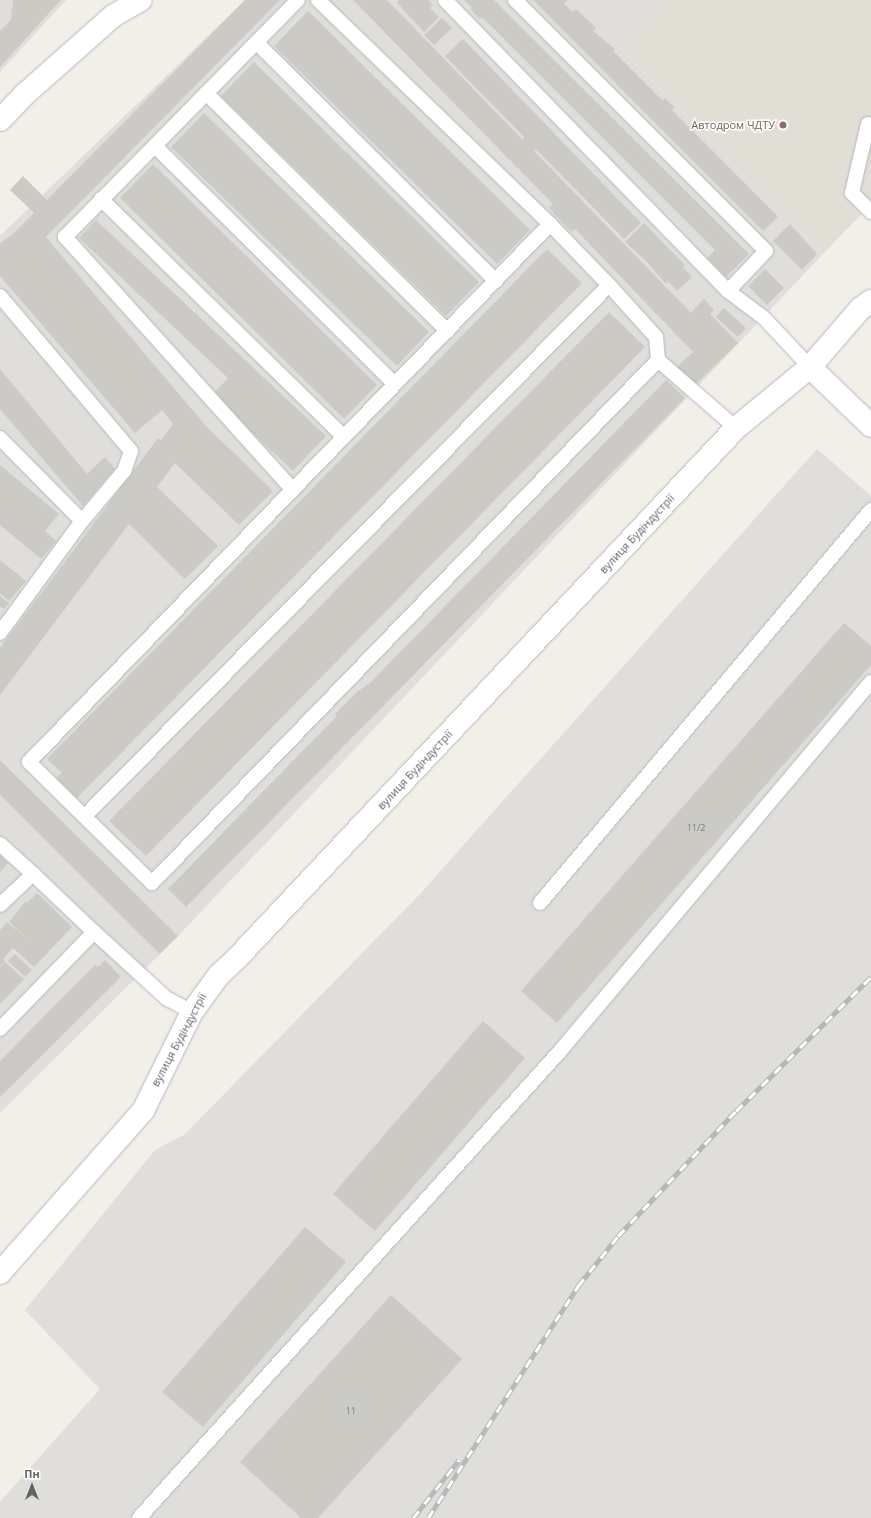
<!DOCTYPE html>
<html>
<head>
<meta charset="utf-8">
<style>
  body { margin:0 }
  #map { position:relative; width:871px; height:1518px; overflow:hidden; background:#f1efe8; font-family:"Open Sans",sans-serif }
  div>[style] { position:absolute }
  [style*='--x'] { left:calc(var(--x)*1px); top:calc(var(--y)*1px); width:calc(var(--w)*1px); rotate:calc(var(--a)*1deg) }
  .industrial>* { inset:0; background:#e0deda }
  .education>* { inset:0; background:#e1ded6 }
  .building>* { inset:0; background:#cccac5 }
  .roads { filter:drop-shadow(0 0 1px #b5b8bc) drop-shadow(0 0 1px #b5b8bc) }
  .lane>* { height:14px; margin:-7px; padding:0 7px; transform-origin:7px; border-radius:7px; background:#fff }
  .street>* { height:22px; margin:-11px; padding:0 11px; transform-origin:11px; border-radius:11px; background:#fff }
  .rail>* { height:4.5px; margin-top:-2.25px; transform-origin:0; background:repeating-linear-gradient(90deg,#fff 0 9px,#b6b7b8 0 18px); box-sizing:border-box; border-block:1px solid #b6b7b8 }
  .dots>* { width:11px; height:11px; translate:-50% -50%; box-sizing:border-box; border:2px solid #fff; border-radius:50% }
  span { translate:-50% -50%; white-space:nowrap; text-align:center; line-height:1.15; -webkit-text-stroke:3px #fff; paint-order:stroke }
  .number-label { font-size:9px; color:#7a7d7f }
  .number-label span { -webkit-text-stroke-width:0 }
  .education-label { font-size:11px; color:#785e54 }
  .right { translate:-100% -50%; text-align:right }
  .street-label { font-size:11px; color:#5f6368 }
  .north { position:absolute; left:12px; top:1466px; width:40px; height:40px; -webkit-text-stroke:3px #fff; paint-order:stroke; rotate:0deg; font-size:11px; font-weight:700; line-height:16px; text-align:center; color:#5f6368 }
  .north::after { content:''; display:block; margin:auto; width:14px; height:18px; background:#5f6368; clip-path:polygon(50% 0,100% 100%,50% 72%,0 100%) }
</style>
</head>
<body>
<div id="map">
  <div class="industrial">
    <i style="clip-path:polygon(0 0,66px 0,0 72px)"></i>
    <i style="clip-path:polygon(245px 0,658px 0,618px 46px,823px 254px,178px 936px,0 1113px,0 236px)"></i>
    <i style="clip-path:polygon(817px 449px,871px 496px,871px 1518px,0 1518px,0 1502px,100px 1389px,25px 1310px,155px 1150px,184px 1135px,420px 894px)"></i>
  </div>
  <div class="education">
    <i style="clip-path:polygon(658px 0,871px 0,871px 204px,823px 254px,618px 46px)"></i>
  </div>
  <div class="building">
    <i style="clip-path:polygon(13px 0,61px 0,0 67px,0 31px,11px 20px)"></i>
    <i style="clip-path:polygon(245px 0,280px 0,46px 237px,206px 426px,273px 491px,239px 525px,175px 463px,157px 487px,218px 546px,185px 579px,129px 524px,0 695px,0 648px,158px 438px,161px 440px,173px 424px,162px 410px,135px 433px,0 276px,0 243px,12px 235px,34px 213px,10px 190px,23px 176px,47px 200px)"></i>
    <i style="clip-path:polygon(353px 0,387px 0,522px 139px,524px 137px,445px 56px,463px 39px,641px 223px,624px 239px,536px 149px,534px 151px,691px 313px,704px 299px,714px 310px,710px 314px,738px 343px,695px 385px,677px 367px,693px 352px,575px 229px,572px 232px,561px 221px,549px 208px,553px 204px)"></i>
    <i style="clip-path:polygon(399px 0,428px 0,433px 5px,430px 8px,439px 17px,424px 32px,405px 12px,397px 2px)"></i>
    <i style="clip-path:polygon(464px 0,494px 0,749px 254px,726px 277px,707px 258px,715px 250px,482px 17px,480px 19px,470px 9px,472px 8px)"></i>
    <i style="clip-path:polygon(533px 0,567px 0,564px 4px,573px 12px,576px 9px,596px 28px,593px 31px,615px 49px,613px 51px,663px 101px,665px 98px,675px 108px,672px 110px,778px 217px,763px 231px)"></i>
    <i style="clip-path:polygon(308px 11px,530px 230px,497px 264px,274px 46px)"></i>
    <i style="clip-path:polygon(442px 18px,452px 28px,434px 45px,424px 35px)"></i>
    <i style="clip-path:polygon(254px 62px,479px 282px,446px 316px,221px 96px)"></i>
    <i style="clip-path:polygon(204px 113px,429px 332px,397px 366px,171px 147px)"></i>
    <i style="clip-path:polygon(153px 164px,377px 385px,344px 419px,120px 198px)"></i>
    <i style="clip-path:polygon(96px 220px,326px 436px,293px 471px,212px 395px,228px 378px,79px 238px)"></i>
    <i style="clip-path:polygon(644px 223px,685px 265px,683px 267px,692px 277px,677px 291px,668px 281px,666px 284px,646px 261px,625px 242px)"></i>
    <i style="clip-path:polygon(790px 224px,817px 254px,802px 270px,773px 241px)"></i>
    <i style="clip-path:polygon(547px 249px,582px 283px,77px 798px,56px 778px,62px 773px,47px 759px)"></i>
    <i style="clip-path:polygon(765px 269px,784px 288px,767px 305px,748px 286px)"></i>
    <i style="clip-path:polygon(724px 308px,746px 328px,738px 337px,716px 317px)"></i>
    <i style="clip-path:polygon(609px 312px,645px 347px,146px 856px,109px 821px)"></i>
    <i style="clip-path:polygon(0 369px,87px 474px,105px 457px,115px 469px,83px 506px,0 409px)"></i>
    <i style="clip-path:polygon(666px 380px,685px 398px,186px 907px,168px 889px,327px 726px,337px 716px,335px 714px,358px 691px,370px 683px)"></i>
    <i style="clip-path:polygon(0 465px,59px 514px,45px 531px,56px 541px,41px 559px,0 525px)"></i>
    <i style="clip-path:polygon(0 560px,26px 581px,9px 601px,0 593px)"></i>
    <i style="clip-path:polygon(0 596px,9px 603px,4px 609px,0 606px)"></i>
    <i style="clip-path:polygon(844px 623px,871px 646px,871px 665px,557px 1023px,521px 991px)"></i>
    <i style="clip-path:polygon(0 760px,178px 936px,160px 954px,0 795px)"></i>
    <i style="clip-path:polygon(0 855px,8px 863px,0 872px)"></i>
    <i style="clip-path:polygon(37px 893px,72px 927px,34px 967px,13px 948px,3px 959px,5px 961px,0 966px,0 930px,7px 922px,27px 939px,9px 922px,26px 901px,27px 903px)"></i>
    <i style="clip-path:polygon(15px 954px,32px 970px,25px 977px,8px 961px)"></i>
    <i style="clip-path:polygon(105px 960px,121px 977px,0 1097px,0 1061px,95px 965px,98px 967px)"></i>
    <i style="clip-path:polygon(5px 962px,24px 979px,0 1004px,0 967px)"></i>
    <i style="clip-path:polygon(483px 1021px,525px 1058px,375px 1231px,333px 1194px)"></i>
    <i style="clip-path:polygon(305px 1227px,346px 1262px,203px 1427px,162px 1392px)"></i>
    <i style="clip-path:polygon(391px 1295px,462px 1359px,318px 1518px,301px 1518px,240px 1462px)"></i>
  </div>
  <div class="roads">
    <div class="lane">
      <i style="--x:318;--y:0;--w:322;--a:44"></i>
      <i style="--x:550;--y:224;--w:85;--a:46"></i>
      <i style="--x:609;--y:285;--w:70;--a:47.9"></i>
      <i style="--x:656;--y:337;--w:23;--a:85"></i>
      <i style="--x:658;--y:360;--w:728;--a:134.05"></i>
      <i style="--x:152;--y:883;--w:173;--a:-135.5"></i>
      <i style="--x:29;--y:762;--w:749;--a:-45.92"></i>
      <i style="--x:445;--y:0;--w:406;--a:45.8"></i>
      <i style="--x:728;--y:291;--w:45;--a:36.9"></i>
      <i style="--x:764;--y:318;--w:67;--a:46.8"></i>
      <i style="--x:515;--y:0;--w:355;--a:45"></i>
      <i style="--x:766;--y:251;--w:55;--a:133.5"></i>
      <i style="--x:258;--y:44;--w:336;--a:44.9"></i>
      <i style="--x:206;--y:93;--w:339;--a:44.6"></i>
      <i style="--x:868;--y:124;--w:71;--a:103.1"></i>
      <i style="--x:852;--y:193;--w:27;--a:45"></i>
      <i style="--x:155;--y:146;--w:337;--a:44.8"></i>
      <i style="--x:101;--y:199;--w:339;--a:44.4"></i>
      <i style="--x:0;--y:296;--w:203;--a:49.8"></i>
      <i style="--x:131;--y:451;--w:21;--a:109"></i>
      <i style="--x:124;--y:471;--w:65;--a:130"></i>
      <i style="--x:82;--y:521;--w:117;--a:-134.7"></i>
      <i style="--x:658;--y:360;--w:103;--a:41.1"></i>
      <i style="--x:293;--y:490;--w:341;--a:-132"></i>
      <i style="--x:65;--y:237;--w:332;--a:-45.5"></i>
      <i style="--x:0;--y:633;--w:139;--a:-53.8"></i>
      <i style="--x:85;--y:816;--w:746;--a:-45.38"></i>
      <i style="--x:0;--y:844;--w:45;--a:42.3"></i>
      <i style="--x:33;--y:874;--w:45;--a:136.8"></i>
      <i style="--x:540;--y:903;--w:514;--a:-49.89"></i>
      <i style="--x:94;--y:932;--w:98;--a:42.5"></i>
      <i style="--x:166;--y:998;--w:30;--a:28"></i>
      <i style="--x:0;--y:1029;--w:135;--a:-45.9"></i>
      <i style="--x:94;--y:932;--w:84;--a:-136.4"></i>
      <i style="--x:139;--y:1518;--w:630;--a:-47.96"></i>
      <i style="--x:561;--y:1050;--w:481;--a:-49.9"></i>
    </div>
    <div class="street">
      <i style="--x:0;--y:120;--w:35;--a:-46"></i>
      <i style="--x:24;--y:95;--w:119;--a:-41.6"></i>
      <i style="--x:113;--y:16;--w:32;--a:-30"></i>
      <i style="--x:810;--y:367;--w:85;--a:44"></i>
      <i style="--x:0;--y:1273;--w:216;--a:-48.6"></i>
      <i style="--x:143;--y:1111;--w:110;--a:-63.7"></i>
      <i style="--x:192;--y:1012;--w:46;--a:-53.9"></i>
      <i style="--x:219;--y:975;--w:26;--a:-43"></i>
      <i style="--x:238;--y:957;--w:727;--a:-46.73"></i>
      <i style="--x:736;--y:428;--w:96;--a:-39.5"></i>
      <i style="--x:810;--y:367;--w:77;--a:-49.2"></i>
      <i style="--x:860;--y:309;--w:14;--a:-36"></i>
    </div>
  </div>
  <div class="rail">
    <i style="--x:413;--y:1518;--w:74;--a:-51.6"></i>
    <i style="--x:428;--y:1518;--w:276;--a:-57.1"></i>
    <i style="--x:578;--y:1286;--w:64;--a:-51.3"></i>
    <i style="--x:618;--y:1236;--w:172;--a:-46.7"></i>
    <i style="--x:736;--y:1111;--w:190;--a:-44.8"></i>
  </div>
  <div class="dots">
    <i style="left:783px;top:125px;background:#8d6e63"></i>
  </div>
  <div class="number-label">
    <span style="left:696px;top:828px">11/2</span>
    <span style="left:351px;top:1411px">11</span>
  </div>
  <div class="education-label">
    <span class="right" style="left:775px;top:125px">Автодром ЧДТУ</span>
  </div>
  <div class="street-label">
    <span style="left:637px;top:534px;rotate:-47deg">вулиця Будіндустрії</span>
    <span style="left:415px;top:770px;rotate:-47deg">вулиця Будіндустрії</span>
    <span style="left:179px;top:1040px;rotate:-62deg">вулиця Будіндустрії</span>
  </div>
  <div class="north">Пн</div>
</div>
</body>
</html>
